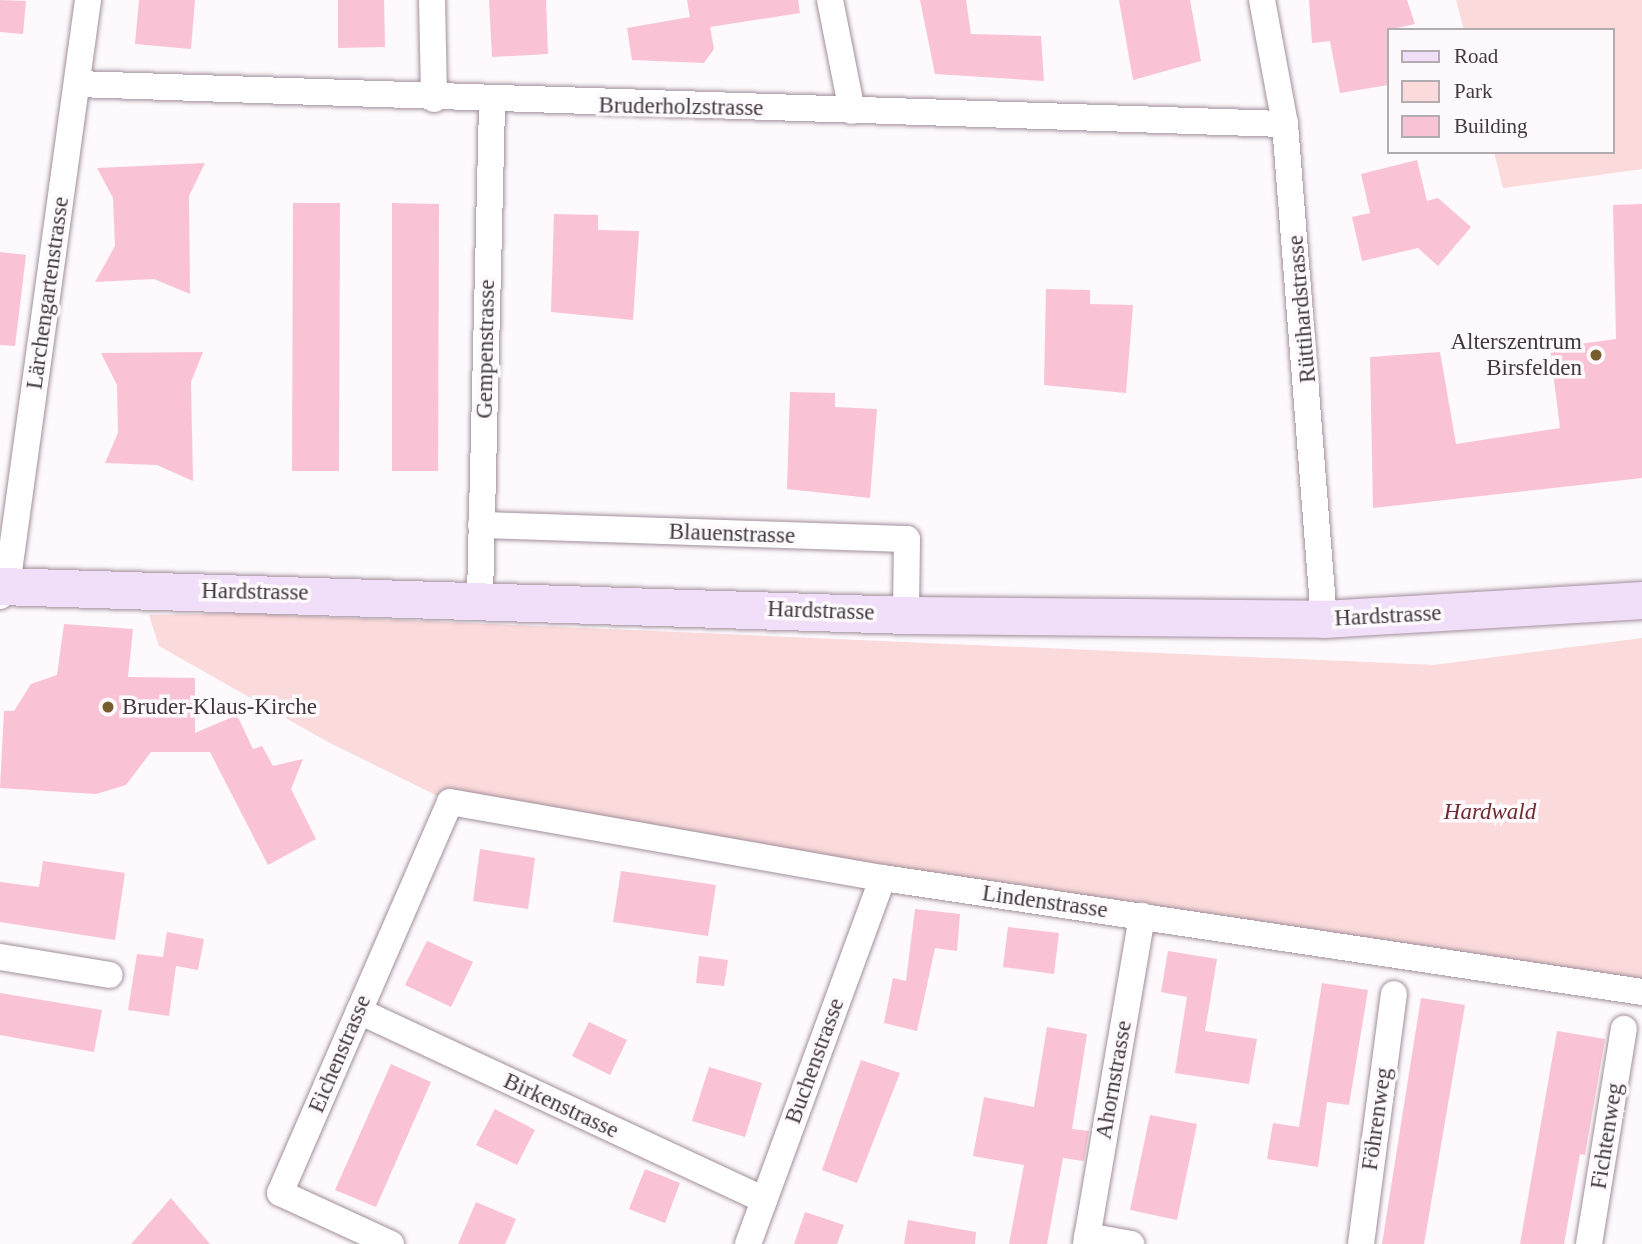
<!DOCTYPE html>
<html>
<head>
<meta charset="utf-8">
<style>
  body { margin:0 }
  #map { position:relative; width:1642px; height:1244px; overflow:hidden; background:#fdf9fc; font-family:"Times New Roman",serif }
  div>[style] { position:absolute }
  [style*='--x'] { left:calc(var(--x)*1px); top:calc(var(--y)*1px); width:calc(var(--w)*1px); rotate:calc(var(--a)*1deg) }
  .green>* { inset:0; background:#fadada }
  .building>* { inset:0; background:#fac3d5 }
  .roads { filter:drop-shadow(0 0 2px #a28f9c) drop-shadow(0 0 2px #a28f9c) }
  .street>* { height:26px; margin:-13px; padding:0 13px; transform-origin:13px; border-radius:13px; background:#fff }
  .secondary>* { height:37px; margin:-18.5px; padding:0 18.5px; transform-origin:18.5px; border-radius:18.5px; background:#f1def9 }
  .dots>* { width:19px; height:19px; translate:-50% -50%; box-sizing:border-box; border:4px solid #fdf9fc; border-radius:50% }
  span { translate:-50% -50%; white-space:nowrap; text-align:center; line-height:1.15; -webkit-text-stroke:7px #fdf9fc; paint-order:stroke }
  .street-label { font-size:23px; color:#42393f }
  .poi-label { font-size:23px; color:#42393f }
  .right { translate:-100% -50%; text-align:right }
  .left { translate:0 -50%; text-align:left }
  .park-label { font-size:23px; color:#6f2b30; font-style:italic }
  .legend { position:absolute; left:1387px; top:28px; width:228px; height:126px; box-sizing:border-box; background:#fdf9fc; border:2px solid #b2acb0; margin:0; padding:9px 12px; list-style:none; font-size:21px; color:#42393f }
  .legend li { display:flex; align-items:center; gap:14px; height:35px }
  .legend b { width:35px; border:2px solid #b2acb0 }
</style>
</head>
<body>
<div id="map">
  <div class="green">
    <i style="clip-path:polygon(1456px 0,1642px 0,1642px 169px,1503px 188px,1494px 152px,1612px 152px,1612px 30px,1464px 30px)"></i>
    <i style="clip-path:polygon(238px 613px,1434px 665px,1642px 638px,1642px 992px,450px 802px,328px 742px,159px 646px,149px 615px)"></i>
  </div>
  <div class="building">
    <i style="clip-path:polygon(0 0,26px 1px,23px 34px,0 32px)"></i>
    <i style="clip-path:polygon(139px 0,195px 0,191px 49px,135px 44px)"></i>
    <i style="clip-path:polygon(338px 0,384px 0,385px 47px,338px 48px)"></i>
    <i style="clip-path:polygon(489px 0,546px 0,548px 54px,492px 57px)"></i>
    <i style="clip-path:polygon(687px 0,798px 0,800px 13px,710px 27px,714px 49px,704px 63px,632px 60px,627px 28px,690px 17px)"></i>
    <i style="clip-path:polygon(920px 0,966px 0,971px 34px,1041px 36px,1044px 81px,935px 74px)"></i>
    <i style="clip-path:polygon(1119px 0,1190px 0,1201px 61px,1133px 80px)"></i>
    <i style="clip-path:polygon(1309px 0,1407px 0,1415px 24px,1388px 30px,1388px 85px,1340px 93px,1330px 41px,1312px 43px)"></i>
    <i style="clip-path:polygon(1417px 160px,1427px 201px,1438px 198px,1471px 227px,1438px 266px,1418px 248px,1362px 261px,1352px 217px,1370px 213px,1361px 174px)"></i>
    <i style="clip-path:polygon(205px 163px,189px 196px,190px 294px,154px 279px,95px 282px,115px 246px,113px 198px,97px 168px)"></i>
    <i style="clip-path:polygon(293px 203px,340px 203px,339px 471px,292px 471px)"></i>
    <i style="clip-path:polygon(392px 203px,439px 204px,438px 471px,392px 471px)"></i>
    <i style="clip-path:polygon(1642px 204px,1642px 478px,1373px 508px,1370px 357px,1440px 352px,1456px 444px,1560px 428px,1550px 348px,1616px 339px,1613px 205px)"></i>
    <i style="clip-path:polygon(554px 214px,598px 215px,598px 230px,639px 231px,633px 320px,551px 312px)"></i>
    <i style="clip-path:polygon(0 252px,26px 255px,15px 346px,0 345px)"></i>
    <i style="clip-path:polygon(1046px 289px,1090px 290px,1090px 304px,1133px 305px,1126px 393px,1044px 385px)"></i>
    <i style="clip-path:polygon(203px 352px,191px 382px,193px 481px,157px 465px,105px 463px,118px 433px,117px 385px,101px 353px)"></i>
    <i style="clip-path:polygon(790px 392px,835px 393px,835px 407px,877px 409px,870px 498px,787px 489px)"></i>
    <i style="clip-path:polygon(64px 624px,133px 629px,128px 677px,195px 678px,195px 733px,237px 715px,253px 749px,262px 746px,273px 766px,303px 759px,291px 789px,316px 839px,268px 865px,210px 752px,151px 752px,126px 785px,96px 794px,0 788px,4px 711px,14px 711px,31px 684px,57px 675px)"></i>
    <i style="clip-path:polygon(480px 849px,535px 858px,528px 909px,473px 901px)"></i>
    <i style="clip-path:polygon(43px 861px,125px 873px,115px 940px,0 922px,0 882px,39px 887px)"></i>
    <i style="clip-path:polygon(621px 871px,716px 885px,708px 936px,613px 922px)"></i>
    <i style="clip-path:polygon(915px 909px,960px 914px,957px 951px,935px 948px,917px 1031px,884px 1023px,893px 978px,906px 981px)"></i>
    <i style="clip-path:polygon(1008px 927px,1059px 933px,1054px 974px,1003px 967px)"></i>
    <i style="clip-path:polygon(167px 932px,204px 939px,198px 970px,176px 966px,169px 1016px,128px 1010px,137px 954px,163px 957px)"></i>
    <i style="clip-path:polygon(427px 941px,473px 962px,451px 1007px,405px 985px)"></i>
    <i style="clip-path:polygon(1168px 951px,1217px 959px,1205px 1031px,1257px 1039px,1249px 1084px,1175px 1073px,1187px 997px,1161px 992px)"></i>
    <i style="clip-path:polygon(699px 956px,728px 960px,724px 986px,696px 983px)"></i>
    <i style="clip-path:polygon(1322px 983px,1368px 990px,1349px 1105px,1327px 1102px,1318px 1167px,1267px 1159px,1273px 1123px,1299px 1127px)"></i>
    <i style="clip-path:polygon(0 993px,102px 1010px,94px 1052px,0 1035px)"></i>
    <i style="clip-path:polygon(1421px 998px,1465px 1005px,1424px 1244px,1382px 1244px)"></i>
    <i style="clip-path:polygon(589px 1022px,627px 1040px,610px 1075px,572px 1056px)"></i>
    <i style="clip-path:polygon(1047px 1027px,1087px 1034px,1072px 1129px,1089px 1131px,1084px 1161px,1063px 1158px,1047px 1244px,1009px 1244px,1024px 1165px,973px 1156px,984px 1097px,1034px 1107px)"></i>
    <i style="clip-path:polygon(1557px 1031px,1605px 1039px,1585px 1155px,1580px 1154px,1564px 1244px,1520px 1244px)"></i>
    <i style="clip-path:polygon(861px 1060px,900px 1073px,857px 1183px,822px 1170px)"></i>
    <i style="clip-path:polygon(391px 1064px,431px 1082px,376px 1207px,335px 1190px)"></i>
    <i style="clip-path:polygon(709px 1067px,762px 1083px,745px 1137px,692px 1121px)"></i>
    <i style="clip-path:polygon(495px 1109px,535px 1130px,517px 1165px,476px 1145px)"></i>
    <i style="clip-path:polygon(1150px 1115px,1197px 1124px,1177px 1220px,1130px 1210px)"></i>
    <i style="clip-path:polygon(645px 1169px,680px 1183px,665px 1223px,629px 1209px)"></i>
    <i style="clip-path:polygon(171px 1198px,210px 1244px,131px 1244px)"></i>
    <i style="clip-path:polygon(476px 1202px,516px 1219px,505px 1244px,458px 1244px)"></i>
    <i style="clip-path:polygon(805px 1212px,844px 1225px,837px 1244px,794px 1244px)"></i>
    <i style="clip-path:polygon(908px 1220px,976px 1232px,975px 1244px,904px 1244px)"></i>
  </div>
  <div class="roads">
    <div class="street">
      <i style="--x:432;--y:0;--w:99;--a:88.8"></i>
      <i style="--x:830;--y:0;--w:113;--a:78.8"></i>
      <i style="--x:1262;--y:0;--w:126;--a:79.5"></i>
      <i style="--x:1285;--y:124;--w:497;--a:85.5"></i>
      <i style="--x:77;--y:84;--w:1209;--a:1.9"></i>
      <i style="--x:481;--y:525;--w:426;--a:1.9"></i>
      <i style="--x:907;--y:539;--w:76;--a:90.8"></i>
      <i style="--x:0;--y:596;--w:12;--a:-55"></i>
      <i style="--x:7;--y:586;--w:592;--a:-82.13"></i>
      <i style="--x:480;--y:597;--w:495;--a:-88.6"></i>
      <i style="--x:0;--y:957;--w:111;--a:9.3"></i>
      <i style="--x:359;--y:1011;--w:447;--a:25"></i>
      <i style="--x:1087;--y:1236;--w:45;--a:10.3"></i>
      <i style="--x:391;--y:1244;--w:122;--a:-155.3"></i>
      <i style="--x:280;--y:1193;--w:426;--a:-66.5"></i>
      <i style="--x:450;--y:802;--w:440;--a:10"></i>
      <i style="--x:883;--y:878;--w:768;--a:8.54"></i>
      <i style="--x:748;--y:1244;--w:390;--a:-69.8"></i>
      <i style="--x:1086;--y:1244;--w:333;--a:-80.3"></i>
      <i style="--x:1361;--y:1244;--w:252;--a:-82.5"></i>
      <i style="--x:1589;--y:1244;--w:218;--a:-80.8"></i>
    </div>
    <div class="secondary">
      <i style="--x:0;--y:586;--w:906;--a:1.83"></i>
      <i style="--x:906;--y:615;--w:418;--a:0.5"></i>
      <i style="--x:1324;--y:619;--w:319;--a:-3.4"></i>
    </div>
  </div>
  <div class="dots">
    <i style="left:1596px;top:355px;background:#775d2e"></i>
    <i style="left:108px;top:707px;background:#775d2e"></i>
  </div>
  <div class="street-label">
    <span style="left:681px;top:107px;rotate:1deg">Bruderholzstrasse</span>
    <span style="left:48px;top:293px;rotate:-82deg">Lärchengartenstrasse</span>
    <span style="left:1302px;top:309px;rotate:-95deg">Rüttihardstrasse</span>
    <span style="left:486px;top:349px;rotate:-89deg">Gempenstrasse</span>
    <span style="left:732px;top:534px;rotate:2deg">Blauenstrasse</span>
    <span style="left:255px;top:592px;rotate:1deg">Hardstrasse</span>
    <span style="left:821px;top:611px;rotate:2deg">Hardstrasse</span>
    <span style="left:1388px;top:616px;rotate:-3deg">Hardstrasse</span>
    <span style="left:1045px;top:902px;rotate:8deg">Lindenstrasse</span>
    <span style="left:340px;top:1054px;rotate:-67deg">Eichenstrasse</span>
    <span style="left:815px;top:1061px;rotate:-70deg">Buchenstrasse</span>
    <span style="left:1114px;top:1080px;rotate:-80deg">Ahornstrasse</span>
    <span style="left:561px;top:1106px;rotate:25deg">Birkenstrasse</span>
    <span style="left:1377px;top:1119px;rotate:-82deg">Föhrenweg</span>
    <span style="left:1607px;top:1136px;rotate:-81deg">Fichtenweg</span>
  </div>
  <div class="poi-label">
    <span class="right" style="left:1582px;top:355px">Alterszentrum<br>Birsfelden</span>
    <span class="left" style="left:122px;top:707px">Bruder-Klaus-Kirche</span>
  </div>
  <div class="park-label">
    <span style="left:1490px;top:812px">Hardwald</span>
  </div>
  <ul class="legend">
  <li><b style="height:9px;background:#f1def9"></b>Road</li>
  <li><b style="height:19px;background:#fadada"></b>Park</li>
  <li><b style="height:19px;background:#fac3d5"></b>Building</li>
  </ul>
</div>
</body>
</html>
